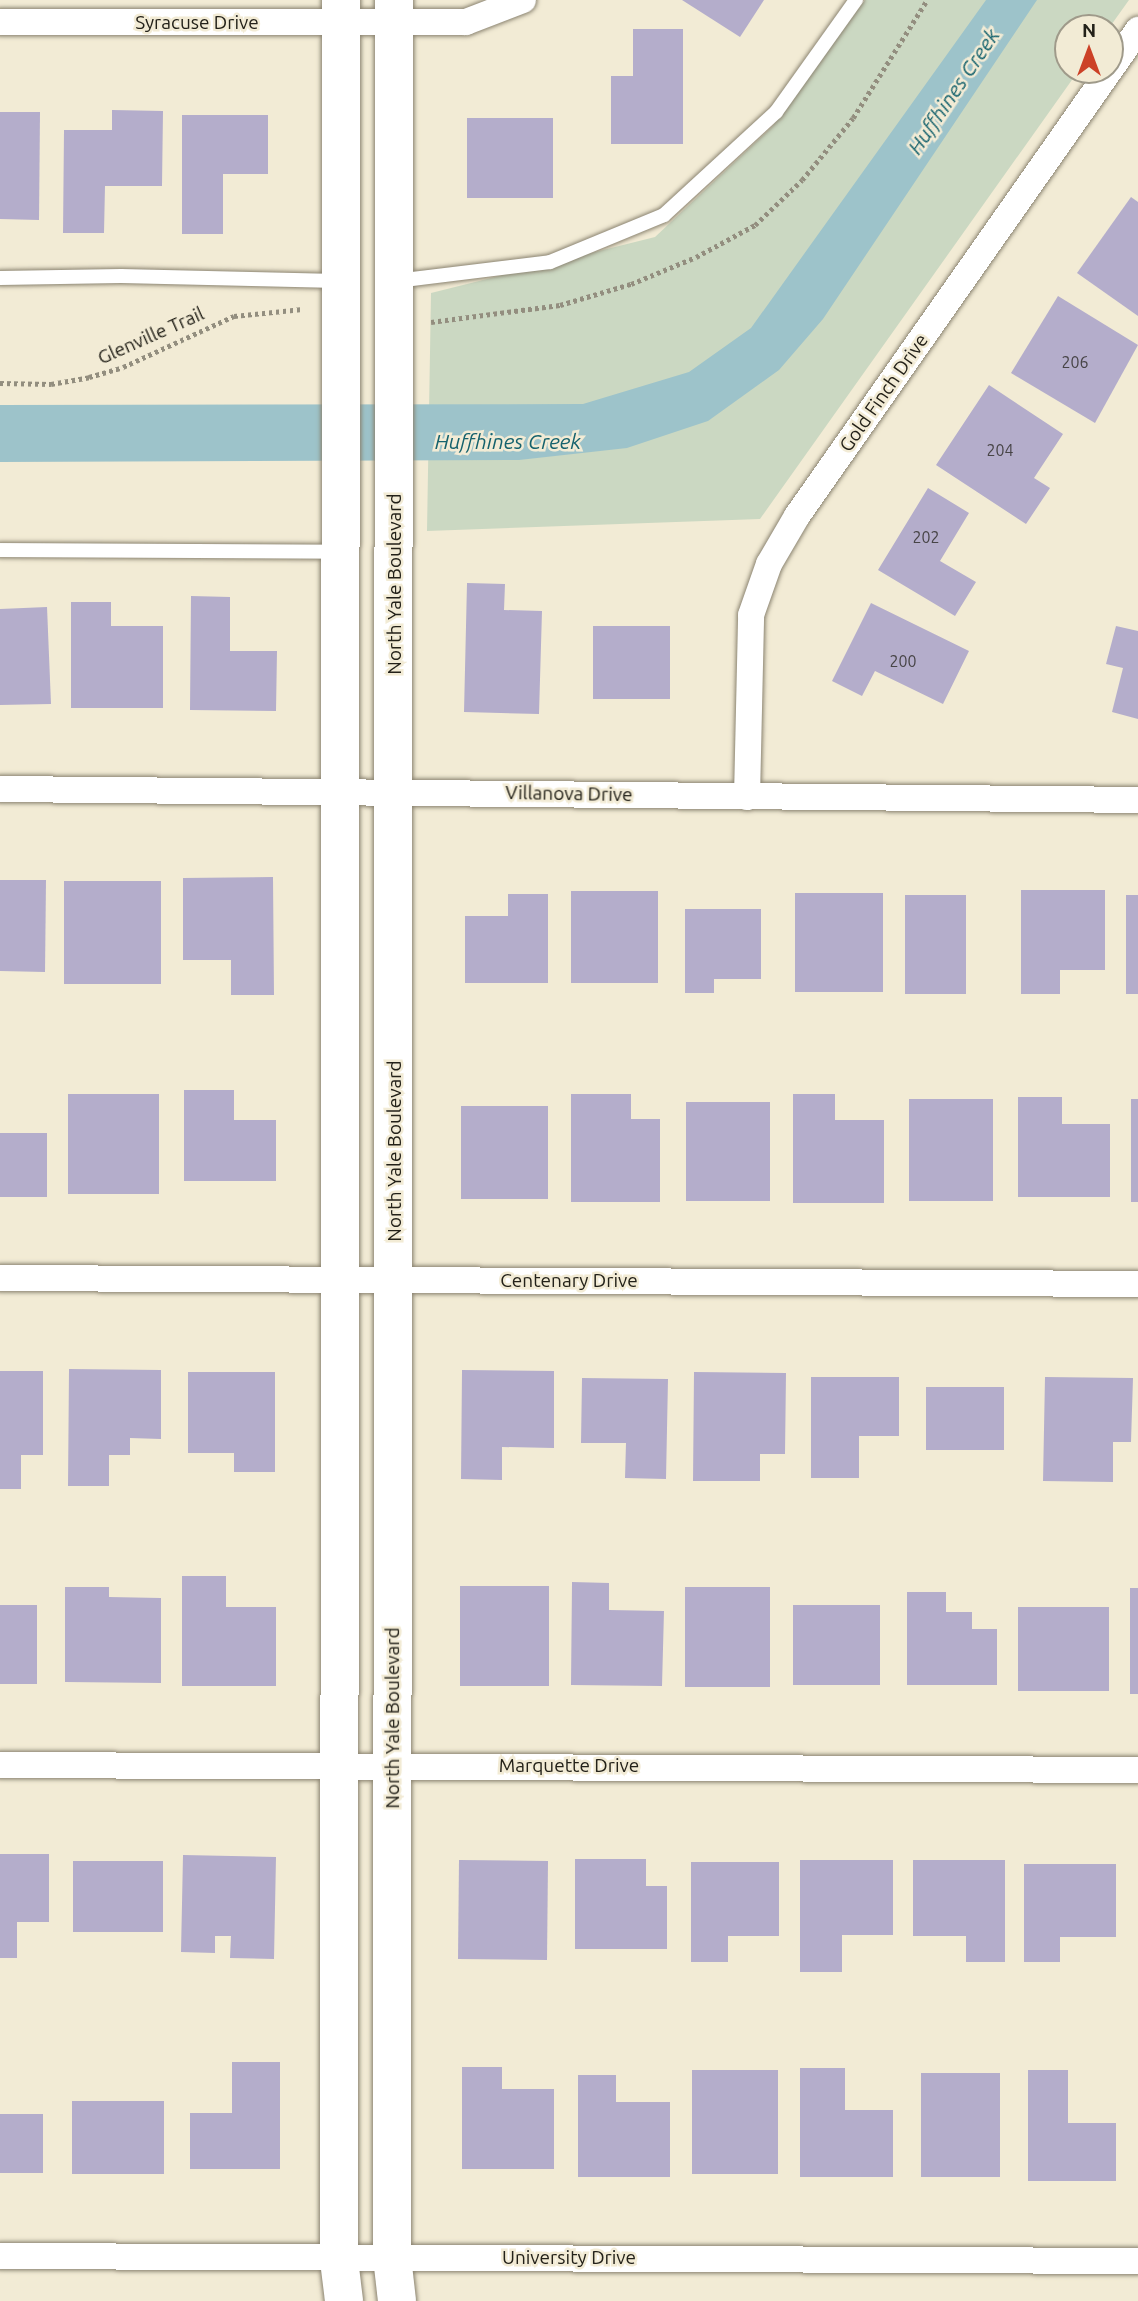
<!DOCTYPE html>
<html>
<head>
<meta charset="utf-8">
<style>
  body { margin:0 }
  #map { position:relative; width:1138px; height:2301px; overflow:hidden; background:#f2ebd5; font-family:Ubuntu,sans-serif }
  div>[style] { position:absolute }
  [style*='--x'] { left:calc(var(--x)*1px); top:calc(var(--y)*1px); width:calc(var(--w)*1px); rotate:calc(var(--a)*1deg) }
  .green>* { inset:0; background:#cbd8c2 }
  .water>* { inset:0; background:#9dc3ca }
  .building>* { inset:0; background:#b4adcb }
  .path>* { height:4.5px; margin-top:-2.25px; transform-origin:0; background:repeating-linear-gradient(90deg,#938e7f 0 3.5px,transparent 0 7px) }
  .roads { filter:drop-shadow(0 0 2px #8b8471) drop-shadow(0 0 2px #8b8471) }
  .lane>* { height:14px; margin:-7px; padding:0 7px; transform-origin:7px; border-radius:7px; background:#fff }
  .street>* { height:26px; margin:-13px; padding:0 13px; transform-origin:13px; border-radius:13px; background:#fff }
  .secondary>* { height:38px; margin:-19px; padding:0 19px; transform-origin:19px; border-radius:19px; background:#fff }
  span { translate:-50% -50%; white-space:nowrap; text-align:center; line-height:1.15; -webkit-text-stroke:5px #f2ebd5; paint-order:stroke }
  .number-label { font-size:16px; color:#474446 }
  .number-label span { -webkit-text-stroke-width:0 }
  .street-label { font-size:19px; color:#232119 }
  .water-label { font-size:21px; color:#15626d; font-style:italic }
  .north { position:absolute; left:1054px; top:14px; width:70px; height:70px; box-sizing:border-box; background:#f2ebd5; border:2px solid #9f9a8a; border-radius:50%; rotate:0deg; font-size:19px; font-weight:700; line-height:28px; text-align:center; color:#232119 }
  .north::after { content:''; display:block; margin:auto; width:24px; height:32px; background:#cc4127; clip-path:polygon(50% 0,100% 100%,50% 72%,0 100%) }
</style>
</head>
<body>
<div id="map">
  <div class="green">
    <i style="clip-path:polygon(865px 0,1129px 0,1109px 28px,1068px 28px,1068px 70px,1079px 70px,760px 519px,427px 531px,431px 293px,655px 237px,772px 127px)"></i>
  </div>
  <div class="water">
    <i style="clip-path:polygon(986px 0,1037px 0,823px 319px,779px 370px,708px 421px,627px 448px,519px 460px,0 462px,0 405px,583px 404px,689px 372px,751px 328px)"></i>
  </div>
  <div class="building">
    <i style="clip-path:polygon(682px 0,764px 0,740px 37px)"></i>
    <i style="clip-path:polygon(633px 29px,683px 29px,683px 144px,611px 144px,611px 76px,633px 76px)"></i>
    <i style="clip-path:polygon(112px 110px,163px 111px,162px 186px,105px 186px,104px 233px,63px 233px,64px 130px,112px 130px)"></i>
    <i style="clip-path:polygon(0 112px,40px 112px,39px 220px,0 219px)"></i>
    <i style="clip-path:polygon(182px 115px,268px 115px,268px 174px,223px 174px,223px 234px,182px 234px)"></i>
    <i style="clip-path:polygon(467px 118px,553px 118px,553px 198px,467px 198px)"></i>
    <i style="clip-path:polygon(1131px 197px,1138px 202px,1138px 316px,1077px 273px)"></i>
    <i style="clip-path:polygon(1058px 296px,1138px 345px,1095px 423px,1011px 373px)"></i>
    <i style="clip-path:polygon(989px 385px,1063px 434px,1034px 478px,1050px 488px,1026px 524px,936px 465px)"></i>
    <i style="clip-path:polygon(928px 488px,969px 513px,940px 561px,976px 582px,955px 616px,878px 570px)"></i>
    <i style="clip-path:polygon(467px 583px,505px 584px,504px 610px,542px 611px,539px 714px,464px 712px)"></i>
    <i style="clip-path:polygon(191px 596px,230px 597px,230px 651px,277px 651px,276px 711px,190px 710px)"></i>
    <i style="clip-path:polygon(71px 602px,111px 602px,111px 626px,163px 626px,163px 708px,71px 708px)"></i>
    <i style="clip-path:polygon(871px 603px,969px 651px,943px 704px,875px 671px,862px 696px,832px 681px)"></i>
    <i style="clip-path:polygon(47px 607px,51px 704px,0 705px,0 609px)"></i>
    <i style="clip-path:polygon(593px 626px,670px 626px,670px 699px,593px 699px)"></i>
    <i style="clip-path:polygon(1116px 626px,1138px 631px,1138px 719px,1112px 712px,1123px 668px,1106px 664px)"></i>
    <i style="clip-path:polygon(273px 877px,274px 995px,231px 995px,231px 960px,183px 960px,183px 878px)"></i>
    <i style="clip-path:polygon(0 880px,46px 880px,45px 972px,0 971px)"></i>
    <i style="clip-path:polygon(64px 881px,161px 881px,161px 984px,64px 984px)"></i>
    <i style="clip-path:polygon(1021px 890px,1105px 890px,1105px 970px,1060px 970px,1060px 994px,1021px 994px)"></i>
    <i style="clip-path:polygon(571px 891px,658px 891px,658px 983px,571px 983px)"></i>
    <i style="clip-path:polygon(795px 893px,883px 893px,883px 992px,795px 992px)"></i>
    <i style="clip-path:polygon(508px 894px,548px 894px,548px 983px,465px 983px,465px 916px,508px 916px)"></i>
    <i style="clip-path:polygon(905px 895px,966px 895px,966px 994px,905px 994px)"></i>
    <i style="clip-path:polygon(1126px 895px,1138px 895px,1138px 994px,1126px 994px)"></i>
    <i style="clip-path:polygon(685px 909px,761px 909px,761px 979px,714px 979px,714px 993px,685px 993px)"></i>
    <i style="clip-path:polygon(184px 1090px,234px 1090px,234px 1120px,276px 1120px,276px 1181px,184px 1181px)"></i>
    <i style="clip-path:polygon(68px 1094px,159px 1094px,159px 1194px,68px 1194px)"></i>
    <i style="clip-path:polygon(571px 1094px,631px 1094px,631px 1119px,660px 1119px,660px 1202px,571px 1202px)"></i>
    <i style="clip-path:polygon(793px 1094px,835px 1094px,835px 1120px,884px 1120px,884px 1203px,793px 1203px)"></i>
    <i style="clip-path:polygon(1018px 1097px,1062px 1097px,1062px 1124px,1110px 1124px,1110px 1197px,1018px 1197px)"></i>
    <i style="clip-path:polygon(909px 1099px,993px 1099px,993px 1201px,909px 1201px)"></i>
    <i style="clip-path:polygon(1131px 1099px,1138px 1099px,1138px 1202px,1131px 1202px)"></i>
    <i style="clip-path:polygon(686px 1102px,770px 1102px,770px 1201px,686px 1201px)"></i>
    <i style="clip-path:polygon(461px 1106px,548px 1106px,548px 1199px,461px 1199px)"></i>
    <i style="clip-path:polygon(0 1133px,47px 1133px,47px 1197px,0 1197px)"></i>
    <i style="clip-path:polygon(69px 1369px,161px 1370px,161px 1439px,130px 1438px,130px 1455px,109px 1455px,109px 1486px,68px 1486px)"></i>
    <i style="clip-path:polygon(462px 1370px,554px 1371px,554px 1448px,502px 1447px,502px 1480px,461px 1479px)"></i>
    <i style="clip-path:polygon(0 1371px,43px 1371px,43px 1455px,21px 1455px,21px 1489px,0 1489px)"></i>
    <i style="clip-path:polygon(188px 1372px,275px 1372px,275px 1472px,234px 1472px,234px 1453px,188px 1453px)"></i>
    <i style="clip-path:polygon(694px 1372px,786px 1373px,785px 1454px,760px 1454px,760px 1481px,693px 1481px)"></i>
    <i style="clip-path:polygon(811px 1377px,899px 1377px,899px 1436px,859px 1436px,859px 1478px,811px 1478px)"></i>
    <i style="clip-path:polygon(1045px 1377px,1133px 1378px,1131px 1442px,1113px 1442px,1113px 1482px,1043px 1481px)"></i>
    <i style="clip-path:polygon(582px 1378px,668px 1379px,666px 1479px,625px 1478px,626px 1443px,581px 1443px)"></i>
    <i style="clip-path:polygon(926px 1387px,1004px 1387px,1004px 1450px,926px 1450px)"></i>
    <i style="clip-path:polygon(182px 1576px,226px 1576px,226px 1607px,276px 1607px,276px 1686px,182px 1686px)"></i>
    <i style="clip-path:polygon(572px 1582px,609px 1583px,609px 1610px,664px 1611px,662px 1686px,571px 1685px)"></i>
    <i style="clip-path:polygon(460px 1586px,549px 1586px,549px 1686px,460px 1686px)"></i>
    <i style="clip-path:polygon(65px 1587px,109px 1587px,109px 1597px,161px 1598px,161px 1683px,65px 1682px)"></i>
    <i style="clip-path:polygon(685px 1587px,770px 1587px,770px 1687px,685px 1687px)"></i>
    <i style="clip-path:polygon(1130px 1588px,1138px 1588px,1138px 1694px,1130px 1694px)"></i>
    <i style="clip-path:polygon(907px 1592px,946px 1592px,946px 1612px,972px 1612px,972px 1629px,997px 1629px,997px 1685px,907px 1685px)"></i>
    <i style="clip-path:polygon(0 1605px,37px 1605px,37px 1684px,0 1684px)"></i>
    <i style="clip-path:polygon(793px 1605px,880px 1605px,880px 1685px,793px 1685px)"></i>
    <i style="clip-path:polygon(1018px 1607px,1109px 1607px,1109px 1691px,1018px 1691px)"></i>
    <i style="clip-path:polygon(0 1854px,49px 1854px,49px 1922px,17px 1922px,17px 1958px,0 1958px)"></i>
    <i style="clip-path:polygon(183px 1855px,276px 1857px,274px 1959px,230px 1958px,231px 1936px,215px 1936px,215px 1953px,181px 1952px)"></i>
    <i style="clip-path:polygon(575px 1859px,646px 1859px,646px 1886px,667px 1886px,667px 1949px,575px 1949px)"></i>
    <i style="clip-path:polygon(459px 1860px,548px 1861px,547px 1960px,458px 1959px)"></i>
    <i style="clip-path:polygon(800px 1860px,893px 1860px,893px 1935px,842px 1935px,842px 1972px,800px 1972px)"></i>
    <i style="clip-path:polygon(913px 1860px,1005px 1860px,1005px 1962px,966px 1962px,966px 1936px,913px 1936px)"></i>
    <i style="clip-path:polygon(73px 1861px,163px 1861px,163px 1932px,73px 1932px)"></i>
    <i style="clip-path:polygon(691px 1862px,779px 1862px,779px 1936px,728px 1936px,728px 1962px,691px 1962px)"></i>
    <i style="clip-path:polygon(1024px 1864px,1116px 1864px,1116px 1937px,1060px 1937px,1060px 1962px,1024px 1962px)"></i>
    <i style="clip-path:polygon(232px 2062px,280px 2062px,280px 2169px,190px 2169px,190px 2113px,232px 2113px)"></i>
    <i style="clip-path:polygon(462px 2067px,502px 2067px,502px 2089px,554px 2089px,554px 2169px,462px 2169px)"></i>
    <i style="clip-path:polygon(800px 2068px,845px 2068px,845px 2110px,893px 2110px,893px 2177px,800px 2177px)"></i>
    <i style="clip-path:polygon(692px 2070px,778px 2070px,778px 2174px,692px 2174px)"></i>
    <i style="clip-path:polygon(1028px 2070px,1068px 2070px,1068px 2123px,1116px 2123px,1116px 2181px,1028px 2181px)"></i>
    <i style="clip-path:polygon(921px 2073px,1000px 2073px,1000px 2177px,921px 2177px)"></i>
    <i style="clip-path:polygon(578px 2075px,616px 2075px,616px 2102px,670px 2102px,670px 2177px,578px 2177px)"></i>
    <i style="clip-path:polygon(72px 2101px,164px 2101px,164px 2174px,72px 2174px)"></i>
    <i style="clip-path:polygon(0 2114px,43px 2114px,43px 2173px,0 2173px)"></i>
  </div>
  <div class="path">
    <i style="--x:431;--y:322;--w:130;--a:-7.5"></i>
    <i style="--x:560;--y:305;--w:74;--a:-16.5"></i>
    <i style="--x:631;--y:284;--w:70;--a:-22.6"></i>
    <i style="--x:696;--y:257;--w:67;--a:-28.5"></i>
    <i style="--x:755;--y:225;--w:65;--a:-43.8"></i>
    <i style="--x:802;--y:180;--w:80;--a:-50.6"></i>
    <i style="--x:853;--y:118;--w:139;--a:-57.9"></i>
    <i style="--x:0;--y:383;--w:51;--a:1.1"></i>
    <i style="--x:51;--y:384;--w:39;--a:-10"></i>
    <i style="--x:89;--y:377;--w:35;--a:-16"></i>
    <i style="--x:123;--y:367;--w:122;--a:-24.7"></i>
    <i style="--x:234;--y:316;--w:69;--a:-5.8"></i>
  </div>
  <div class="roads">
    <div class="lane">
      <i style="--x:0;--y:278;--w:121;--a:-0.9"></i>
      <i style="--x:121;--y:276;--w:217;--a:1.3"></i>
      <i style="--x:396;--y:281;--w:155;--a:-7"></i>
      <i style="--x:550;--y:262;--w:123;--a:-22.4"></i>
      <i style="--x:664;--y:215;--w:152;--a:-42.6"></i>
      <i style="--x:776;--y:112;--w:138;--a:-54.5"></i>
      <i style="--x:0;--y:550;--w:340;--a:0.3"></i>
    </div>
    <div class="street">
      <i style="--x:0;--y:22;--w:466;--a:0"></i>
      <i style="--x:466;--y:22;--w:61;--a:-21.1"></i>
      <i style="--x:0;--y:789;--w:1138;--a:0.55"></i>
      <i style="--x:747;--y:797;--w:182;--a:-88.7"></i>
      <i style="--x:751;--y:615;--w:54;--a:-70.6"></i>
      <i style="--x:769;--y:564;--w:56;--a:-59.7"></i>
      <i style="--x:797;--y:516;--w:594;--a:-54.94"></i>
      <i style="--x:0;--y:1278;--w:1138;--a:0.3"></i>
      <i style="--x:0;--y:1765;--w:1138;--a:0.25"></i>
      <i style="--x:0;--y:2256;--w:1138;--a:0.25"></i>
    </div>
    <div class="secondary">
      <i style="--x:341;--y:0;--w:2260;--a:90.05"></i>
      <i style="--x:339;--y:2260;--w:41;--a:83"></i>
      <i style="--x:394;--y:0;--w:2257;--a:90.05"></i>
      <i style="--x:392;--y:2257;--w:44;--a:83.5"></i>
    </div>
  </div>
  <div class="number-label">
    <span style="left:1075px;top:362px">206</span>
    <span style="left:1000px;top:450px">204</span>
    <span style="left:926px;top:537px">202</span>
    <span style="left:903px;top:661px">200</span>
  </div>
  <div class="street-label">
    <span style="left:197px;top:23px">Syracuse Drive</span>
    <span style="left:151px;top:336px;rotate:-24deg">Glenville Trail</span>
    <span style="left:884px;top:393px;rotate:-55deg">Gold Finch Drive</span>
    <span style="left:395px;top:584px;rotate:-90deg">North Yale Boulevard</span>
    <span style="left:569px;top:794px;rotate:1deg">Villanova Drive</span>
    <span style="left:395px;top:1151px;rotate:-90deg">North Yale Boulevard</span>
    <span style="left:569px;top:1281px">Centenary Drive</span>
    <span style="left:393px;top:1718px;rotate:-90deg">North Yale Boulevard</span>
    <span style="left:569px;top:1766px">Marquette Drive</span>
    <span style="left:569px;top:2258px">University Drive</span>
  </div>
  <div class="water-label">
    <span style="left:953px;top:91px;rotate:-56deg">Huffhines Creek</span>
    <span style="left:508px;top:441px">Huffhines Creek</span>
  </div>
  <div class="north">N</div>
</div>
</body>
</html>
